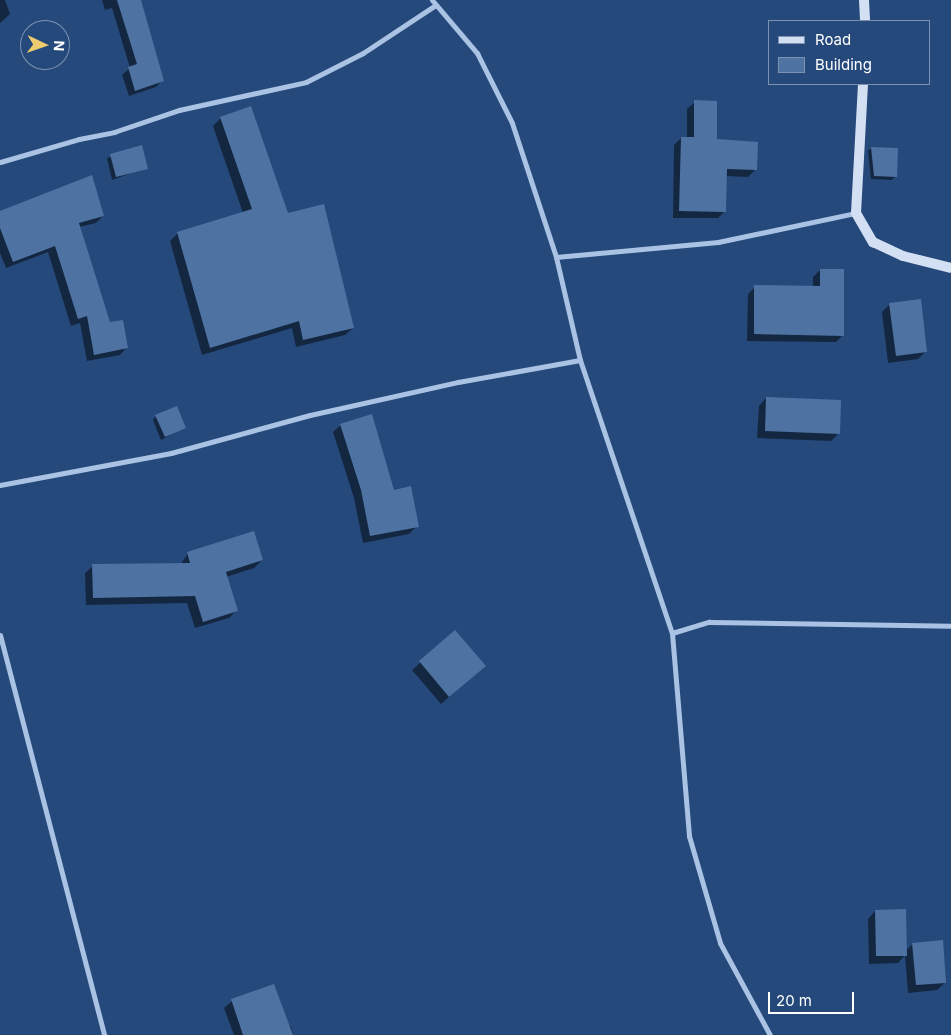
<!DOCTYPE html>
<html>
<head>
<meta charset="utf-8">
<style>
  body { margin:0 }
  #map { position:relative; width:951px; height:1035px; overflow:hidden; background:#26497b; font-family:Inter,sans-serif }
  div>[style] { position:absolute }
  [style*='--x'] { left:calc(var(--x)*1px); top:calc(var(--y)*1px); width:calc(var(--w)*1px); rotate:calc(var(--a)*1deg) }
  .shadow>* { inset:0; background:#0007 }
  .building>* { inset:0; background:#4e73a3 }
  .street>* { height:5px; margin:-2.5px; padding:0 2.5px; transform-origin:2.5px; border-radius:2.5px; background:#aac3e4 }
  .secondary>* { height:10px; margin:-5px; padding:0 5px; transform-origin:5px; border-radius:5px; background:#d3e0f4 }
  span { translate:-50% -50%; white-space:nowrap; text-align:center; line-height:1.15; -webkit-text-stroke:4px #26497b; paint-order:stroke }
  .legend { position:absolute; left:768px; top:20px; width:162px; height:65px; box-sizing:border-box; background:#26497b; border:1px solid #7d92b0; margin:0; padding:6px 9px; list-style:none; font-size:15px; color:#fff }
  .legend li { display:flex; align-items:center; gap:10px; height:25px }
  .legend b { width:25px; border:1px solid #7d92b0 }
  .north { position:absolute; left:20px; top:20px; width:50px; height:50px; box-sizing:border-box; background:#26497b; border:1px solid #7d92b0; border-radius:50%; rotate:93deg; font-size:14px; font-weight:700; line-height:20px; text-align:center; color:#fff }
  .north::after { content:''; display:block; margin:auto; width:18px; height:22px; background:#edcb6f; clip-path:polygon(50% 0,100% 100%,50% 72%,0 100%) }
  .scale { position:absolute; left:768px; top:992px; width:86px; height:22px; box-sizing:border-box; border:2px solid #fff; border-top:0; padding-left:6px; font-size:15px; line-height:18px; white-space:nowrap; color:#fff; -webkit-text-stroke:4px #26497b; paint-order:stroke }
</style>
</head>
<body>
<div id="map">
  <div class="shadow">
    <i style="clip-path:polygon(0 0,5px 0,10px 14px,0 23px)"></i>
    <i style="clip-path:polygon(102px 0,139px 0,162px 80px,156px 87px,129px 96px,122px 75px,130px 68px,112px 8px,105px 10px)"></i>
    <i style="clip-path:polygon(695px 102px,716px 140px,755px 170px,748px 177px,726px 176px,725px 211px,718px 218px,673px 218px,674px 145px,681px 138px,687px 138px,687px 109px)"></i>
    <i style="clip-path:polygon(221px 118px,287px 215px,353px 328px,345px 335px,296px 347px,292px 328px,202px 355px,170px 241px,178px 233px,243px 213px,213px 126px)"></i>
    <i style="clip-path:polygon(141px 147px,146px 168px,112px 180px,107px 158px)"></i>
    <i style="clip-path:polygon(871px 148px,897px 149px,895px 177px,892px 180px,871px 179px,868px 151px)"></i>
    <i style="clip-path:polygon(0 212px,103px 216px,96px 223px,79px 227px,110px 323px,127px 347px,120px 355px,87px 361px,80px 323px,71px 326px,48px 252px,6px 268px,0 253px)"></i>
    <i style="clip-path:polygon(820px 270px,843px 335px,836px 342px,747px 341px,748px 294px,755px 287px,813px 288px,813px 277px)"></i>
    <i style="clip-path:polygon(890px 304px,926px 351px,918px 359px,888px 363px,882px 312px)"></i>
    <i style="clip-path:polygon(766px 398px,839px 433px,831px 441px,757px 438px,759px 406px)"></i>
    <i style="clip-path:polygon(156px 416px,184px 427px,161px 440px,153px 420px)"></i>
    <i style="clip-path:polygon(341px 425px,417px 526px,409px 534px,363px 543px,354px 498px,333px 432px)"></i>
    <i style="clip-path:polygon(188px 553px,262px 560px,254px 568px,226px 577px,236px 611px,229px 618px,195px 628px,187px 603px,86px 605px,85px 573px,93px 566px,181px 564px)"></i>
    <i style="clip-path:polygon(455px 632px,476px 673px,441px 704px,412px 670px)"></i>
    <i style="clip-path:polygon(875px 911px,905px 951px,913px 944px,945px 983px,937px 990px,908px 993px,905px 955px,898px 963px,869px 964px,868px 919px)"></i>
    <i style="clip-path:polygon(232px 1001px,291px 1027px,293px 1035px,234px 1035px,224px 1008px)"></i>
  </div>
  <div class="building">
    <i style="clip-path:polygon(117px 0,141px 0,164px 81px,135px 91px,128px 67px,137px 64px)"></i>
    <i style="clip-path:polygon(694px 100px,717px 101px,717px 139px,758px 142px,757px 170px,727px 169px,726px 212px,679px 211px,681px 137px,694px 137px)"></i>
    <i style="clip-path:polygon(251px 106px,288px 213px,324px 204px,354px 328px,303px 340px,299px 321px,210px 348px,177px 232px,252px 209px,220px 117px)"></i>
    <i style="clip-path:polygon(142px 145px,148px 169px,116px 177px,110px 154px)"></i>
    <i style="clip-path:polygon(871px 147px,898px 148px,897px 177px,874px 176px)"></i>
    <i style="clip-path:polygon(92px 175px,104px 216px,79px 223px,110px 322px,123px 320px,128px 348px,94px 355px,87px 316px,78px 319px,55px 246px,13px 262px,0 228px,0 211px)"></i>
    <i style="clip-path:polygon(820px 269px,844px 269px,844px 336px,754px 334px,754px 285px,820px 286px)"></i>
    <i style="clip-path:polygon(921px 299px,927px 352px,896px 356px,889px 303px)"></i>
    <i style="clip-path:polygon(766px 397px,841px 400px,840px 434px,765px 431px)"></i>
    <i style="clip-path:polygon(177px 406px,186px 428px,165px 437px,155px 415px)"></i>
    <i style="clip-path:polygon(372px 414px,394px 490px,411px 486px,419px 527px,370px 536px,361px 490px,340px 424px)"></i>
    <i style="clip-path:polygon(254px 531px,263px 560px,226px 572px,238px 611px,203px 622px,195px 596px,93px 598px,92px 564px,190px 563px,187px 552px)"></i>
    <i style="clip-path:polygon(455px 630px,486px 666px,449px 697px,419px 661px)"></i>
    <i style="clip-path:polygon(906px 909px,907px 956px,876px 956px,875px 910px)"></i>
    <i style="clip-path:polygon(943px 940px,946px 983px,916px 985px,912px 943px)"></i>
    <i style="clip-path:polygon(274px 984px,293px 1035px,243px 1035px,231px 999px)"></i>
  </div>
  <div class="street">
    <i style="--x:432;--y:0;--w:70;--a:49.7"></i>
    <i style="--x:477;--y:53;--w:78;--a:63.4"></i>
    <i style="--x:512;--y:123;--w:141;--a:71.8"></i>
    <i style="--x:556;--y:257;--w:106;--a:76.9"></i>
    <i style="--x:580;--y:360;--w:288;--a:71.4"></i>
    <i style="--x:672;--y:633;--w:204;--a:85.2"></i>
    <i style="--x:689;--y:836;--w:111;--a:73.8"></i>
    <i style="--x:720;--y:943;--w:105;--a:61.5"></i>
    <i style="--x:0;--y:162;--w:82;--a:-16.2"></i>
    <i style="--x:79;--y:139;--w:36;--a:-11"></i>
    <i style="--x:114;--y:132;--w:69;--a:-18.7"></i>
    <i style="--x:179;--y:110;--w:130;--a:-12.4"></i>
    <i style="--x:306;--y:82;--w:64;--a:-27"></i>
    <i style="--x:363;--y:53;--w:85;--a:-33.5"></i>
    <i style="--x:556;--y:257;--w:163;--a:-5.3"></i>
    <i style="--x:718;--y:242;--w:141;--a:-11.9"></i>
    <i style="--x:0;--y:485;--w:174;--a:-10.6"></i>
    <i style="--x:171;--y:453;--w:144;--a:-15.3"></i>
    <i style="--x:310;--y:415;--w:152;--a:-12.6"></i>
    <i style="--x:458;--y:382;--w:124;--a:-10.2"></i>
    <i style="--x:672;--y:633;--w:39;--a:-17"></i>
    <i style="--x:709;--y:622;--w:242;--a:0.9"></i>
    <i style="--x:0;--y:635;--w:413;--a:75.4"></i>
  </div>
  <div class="secondary">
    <i style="--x:864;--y:0;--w:21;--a:87"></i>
    <i style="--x:863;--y:84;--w:129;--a:93.1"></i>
    <i style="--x:856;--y:213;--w:34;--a:60"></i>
    <i style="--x:873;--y:242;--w:33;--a:25"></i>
    <i style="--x:903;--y:256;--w:49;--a:14"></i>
  </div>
  <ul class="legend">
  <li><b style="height:6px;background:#d3e0f4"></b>Road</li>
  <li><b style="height:14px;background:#4e73a3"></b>Building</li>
  </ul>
  <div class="north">N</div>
  <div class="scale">20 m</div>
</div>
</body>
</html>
